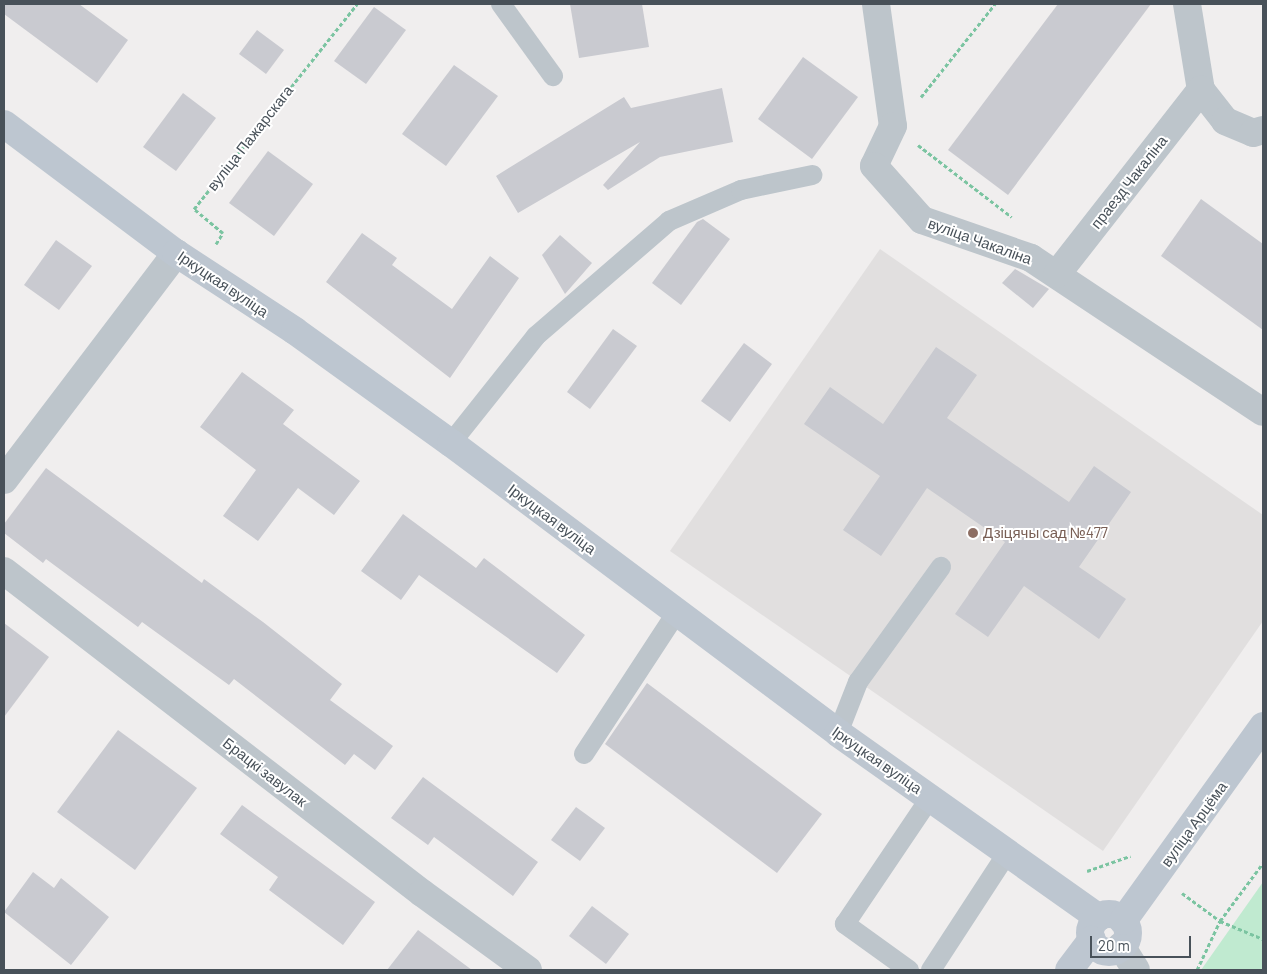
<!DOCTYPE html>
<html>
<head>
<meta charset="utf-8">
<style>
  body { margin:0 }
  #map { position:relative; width:1267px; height:974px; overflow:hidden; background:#f0eeee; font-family:Barlow,sans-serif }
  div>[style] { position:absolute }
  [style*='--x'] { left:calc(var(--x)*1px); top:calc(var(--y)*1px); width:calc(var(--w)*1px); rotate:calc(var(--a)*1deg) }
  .education>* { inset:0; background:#e1dfdf }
  .green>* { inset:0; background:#c0ead0 }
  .building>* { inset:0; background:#c9cad0 }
  .path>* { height:3px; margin-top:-1.5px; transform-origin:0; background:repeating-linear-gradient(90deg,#7bc4a1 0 4px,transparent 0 6.5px) }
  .lane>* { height:20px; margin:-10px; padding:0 10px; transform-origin:10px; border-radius:10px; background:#bdc5cb }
  .street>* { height:28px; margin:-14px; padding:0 14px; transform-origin:14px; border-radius:14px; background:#bdc5cb }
  .secondary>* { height:28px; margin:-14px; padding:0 14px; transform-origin:14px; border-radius:14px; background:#bdc6d0 }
  .secondary>.ring { margin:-14px; padding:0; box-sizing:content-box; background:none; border:28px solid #bdc6d0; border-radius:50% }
  .dots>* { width:14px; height:14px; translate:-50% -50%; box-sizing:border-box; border:2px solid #fff; border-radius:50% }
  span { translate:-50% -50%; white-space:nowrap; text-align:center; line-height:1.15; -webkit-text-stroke:4px #fff; paint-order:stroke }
  .street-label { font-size:15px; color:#485159 }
  .education-label { font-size:15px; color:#785e54 }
  .left { translate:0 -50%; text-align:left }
  .frame { position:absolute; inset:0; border:5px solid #485159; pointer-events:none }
  .scale { position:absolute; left:1090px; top:936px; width:101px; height:22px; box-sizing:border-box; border:2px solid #485159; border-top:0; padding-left:6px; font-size:15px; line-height:18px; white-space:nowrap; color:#485159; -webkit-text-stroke:4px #fff; paint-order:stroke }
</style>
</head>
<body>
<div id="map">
  <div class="education">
    <i style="clip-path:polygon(880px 249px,1263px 515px,1263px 621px,1103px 851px,670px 551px)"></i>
  </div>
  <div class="green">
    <i style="clip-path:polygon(1263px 882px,1263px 970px,1201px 970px)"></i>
  </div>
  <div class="building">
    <i style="clip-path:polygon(4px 4px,79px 4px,128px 40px,97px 83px,4px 14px)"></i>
    <i style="clip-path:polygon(570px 4px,642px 4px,649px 47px,579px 58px)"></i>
    <i style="clip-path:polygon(1058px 4px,1151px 4px,1008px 195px,948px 150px)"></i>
    <i style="clip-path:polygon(374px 7px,406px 30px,366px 84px,334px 61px)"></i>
    <i style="clip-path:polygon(257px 30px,284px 50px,266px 74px,239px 54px)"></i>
    <i style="clip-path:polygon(803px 57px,858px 97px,812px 159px,758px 119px)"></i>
    <i style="clip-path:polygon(454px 65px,498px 96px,446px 166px,402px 134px)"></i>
    <i style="clip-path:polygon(722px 88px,733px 142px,660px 157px,608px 190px,603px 185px,640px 142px,518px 213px,496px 176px,624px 97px,631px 108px)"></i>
    <i style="clip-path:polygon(183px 93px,216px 118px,176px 171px,143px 147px)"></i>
    <i style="clip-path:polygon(268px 151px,313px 184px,274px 236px,229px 203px)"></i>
    <i style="clip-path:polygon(1201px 199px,1263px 244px,1263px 330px,1161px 256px)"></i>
    <i style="clip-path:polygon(703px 219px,730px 239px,681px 305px,652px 283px,697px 222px)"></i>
    <i style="clip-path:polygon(362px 233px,397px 258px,392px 265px,452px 309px,490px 256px,519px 278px,450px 378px,326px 282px)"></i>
    <i style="clip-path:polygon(560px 235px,592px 263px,565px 294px,542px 255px)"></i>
    <i style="clip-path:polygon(56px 240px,92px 266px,59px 310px,24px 285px)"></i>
    <i style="clip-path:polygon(1015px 269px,1049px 289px,1033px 308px,1002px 283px)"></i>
    <i style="clip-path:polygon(613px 329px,637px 346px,590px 409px,567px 392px)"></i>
    <i style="clip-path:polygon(744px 343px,772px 364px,730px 422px,701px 401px)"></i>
    <i style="clip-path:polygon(936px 347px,977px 375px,947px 418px,1069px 502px,1094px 466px,1131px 492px,1079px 567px,1126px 599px,1099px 639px,1024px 586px,988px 637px,955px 614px,1005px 542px,927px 488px,881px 556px,843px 530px,880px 476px,804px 424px,830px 387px,883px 424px)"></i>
    <i style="clip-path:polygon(242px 372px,294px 410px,283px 424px,360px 481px,334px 515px,298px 488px,258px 541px,223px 516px,256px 470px,200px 427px)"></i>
    <i style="clip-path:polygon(46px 468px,202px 583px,204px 579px,263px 622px,342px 684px,330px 700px,393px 746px,375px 770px,354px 754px,345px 765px,234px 679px,229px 685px,142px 622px,138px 627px,46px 559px,43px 563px,4px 533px,4px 524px)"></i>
    <i style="clip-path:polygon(403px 514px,476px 568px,484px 558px,585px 635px,557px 673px,419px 575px,401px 600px,361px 571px)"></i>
    <i style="clip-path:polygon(4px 623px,49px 657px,4px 717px)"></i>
    <i style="clip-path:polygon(647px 683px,822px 814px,777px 873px,605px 744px)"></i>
    <i style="clip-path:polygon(118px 730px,197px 788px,135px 870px,57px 812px)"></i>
    <i style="clip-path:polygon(423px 777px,538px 862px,513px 896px,434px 837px,428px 845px,391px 818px)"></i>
    <i style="clip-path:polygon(242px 805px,375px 902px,343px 945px,269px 890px,278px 877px,220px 834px)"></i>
    <i style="clip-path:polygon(576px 807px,605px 828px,580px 861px,551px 840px)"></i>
    <i style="clip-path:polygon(33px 872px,54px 888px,61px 878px,109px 917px,71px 965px,4px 912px)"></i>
    <i style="clip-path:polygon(592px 906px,629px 934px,606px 964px,569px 936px)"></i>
    <i style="clip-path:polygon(418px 930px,472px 970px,387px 970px)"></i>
  </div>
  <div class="path">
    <i style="--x:921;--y:97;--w:119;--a:-51.5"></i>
    <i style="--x:918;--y:145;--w:118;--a:37.5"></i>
    <i style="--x:216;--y:244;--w:13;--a:-58"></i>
    <i style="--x:223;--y:233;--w:38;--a:-140"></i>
    <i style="--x:194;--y:209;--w:262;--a:-51.5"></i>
    <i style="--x:1087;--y:871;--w:46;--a:-19.2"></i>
    <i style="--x:1182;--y:893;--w:47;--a:36.4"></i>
    <i style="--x:1220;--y:921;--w:47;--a:22.7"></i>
    <i style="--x:1197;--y:970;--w:54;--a:-64.9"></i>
    <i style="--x:1220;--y:921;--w:72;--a:-53.4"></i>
  </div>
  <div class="lane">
    <i style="--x:501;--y:4;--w:89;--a:54.2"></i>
    <i style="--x:451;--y:443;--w:137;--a:-51.5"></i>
    <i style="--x:536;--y:336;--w:176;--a:-40.8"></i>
    <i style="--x:669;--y:221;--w:78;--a:-23.3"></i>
    <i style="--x:741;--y:190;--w:73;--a:-11.9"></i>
    <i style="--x:838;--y:733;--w:55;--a:-68.6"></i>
    <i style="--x:858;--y:682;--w:142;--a:-54.2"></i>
    <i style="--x:584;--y:754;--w:170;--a:-56.8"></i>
    <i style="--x:909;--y:970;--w:79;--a:-144.3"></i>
    <i style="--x:845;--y:924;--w:152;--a:-56"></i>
    <i style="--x:931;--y:970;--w:141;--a:-56.9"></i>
  </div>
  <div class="street">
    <i style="--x:876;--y:4;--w:123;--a:82.1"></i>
    <i style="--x:893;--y:126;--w:44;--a:115.4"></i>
    <i style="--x:874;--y:166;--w:72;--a:48.4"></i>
    <i style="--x:922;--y:220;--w:115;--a:19.2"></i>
    <i style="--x:1031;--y:258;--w:278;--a:33.6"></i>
    <i style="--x:1187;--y:4;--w:87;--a:80.8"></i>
    <i style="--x:1201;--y:90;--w:39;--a:52"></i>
    <i style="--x:1225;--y:121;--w:30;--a:23"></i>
    <i style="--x:1253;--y:133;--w:10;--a:-17"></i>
    <i style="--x:1057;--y:274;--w:234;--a:-52"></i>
    <i style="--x:4;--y:480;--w:285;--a:-52.8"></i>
    <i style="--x:4;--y:571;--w:528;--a:37.61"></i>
    <i style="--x:422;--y:893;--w:131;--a:36"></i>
    <i style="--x:1121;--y:946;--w:28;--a:58"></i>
  </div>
  <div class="secondary">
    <i style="--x:4;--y:124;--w:215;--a:36.9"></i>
    <i style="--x:176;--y:253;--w:142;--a:33.2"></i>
    <i style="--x:295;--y:331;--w:192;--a:35.7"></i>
    <i style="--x:451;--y:443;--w:484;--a:36.8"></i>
    <i style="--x:838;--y:733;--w:319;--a:35.3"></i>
    <i class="ring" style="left:1090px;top:914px;width:10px;height:10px"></i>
    <i style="--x:1123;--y:921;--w:240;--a:-54.3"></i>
    <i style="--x:1069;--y:970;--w:38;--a:-53"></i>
  </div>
  <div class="dots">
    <i style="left:973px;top:533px;background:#8d6e63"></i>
  </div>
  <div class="street-label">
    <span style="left:250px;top:138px;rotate:-52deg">вуліца Пажарскага</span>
    <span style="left:1129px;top:182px;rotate:-52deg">праезд Чакаліна</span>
    <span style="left:980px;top:241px;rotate:20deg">вуліца Чакаліна</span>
    <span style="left:223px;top:284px;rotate:34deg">Іркуцкая вуліца</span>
    <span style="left:552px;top:519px;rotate:37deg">Іркуцкая вуліца</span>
    <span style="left:877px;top:760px;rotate:35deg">Іркуцкая вуліца</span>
    <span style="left:265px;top:772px;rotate:38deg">Брацкі завулак</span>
    <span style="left:1194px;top:824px;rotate:-54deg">вуліца Арцёма</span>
  </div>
  <div class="education-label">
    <span class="left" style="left:983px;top:533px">Дзіцячы сад №477</span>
  </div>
  <div class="frame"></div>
  <div class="scale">20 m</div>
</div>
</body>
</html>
